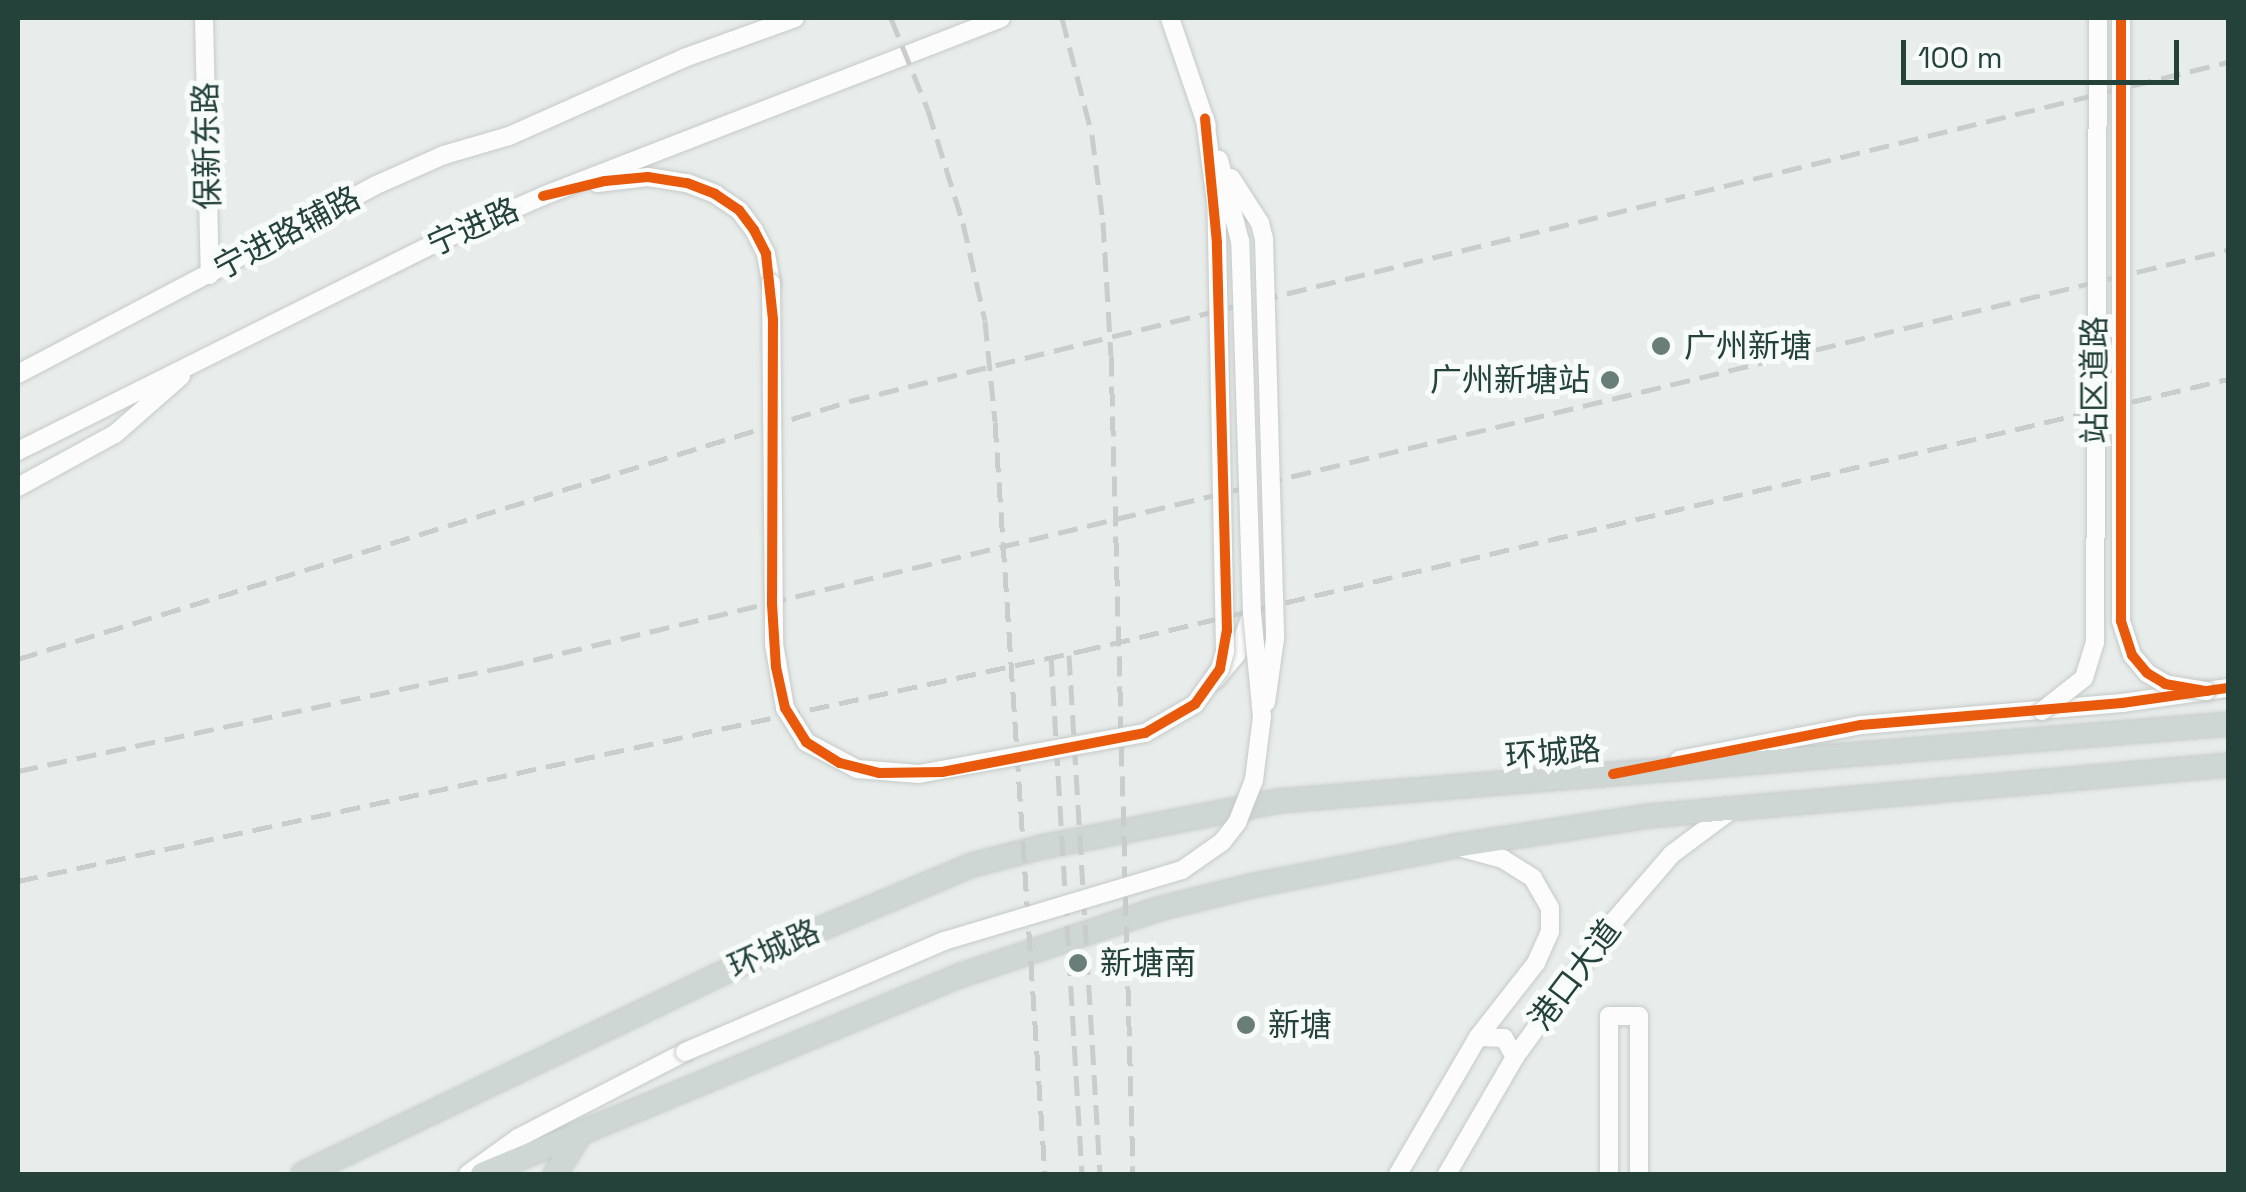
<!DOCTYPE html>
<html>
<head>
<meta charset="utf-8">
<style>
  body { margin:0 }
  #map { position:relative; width:2246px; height:1192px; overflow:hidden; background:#e8edeb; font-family:"Space Grotesk","Noto Sans SC",sans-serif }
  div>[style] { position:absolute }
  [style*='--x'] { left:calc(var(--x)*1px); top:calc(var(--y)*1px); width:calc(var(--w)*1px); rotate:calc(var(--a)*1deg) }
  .roads { filter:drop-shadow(0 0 2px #c5cac8) drop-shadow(0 0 2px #c5cac8) }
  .minor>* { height:18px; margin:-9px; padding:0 9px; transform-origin:9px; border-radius:9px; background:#fcfcfc }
  .major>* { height:22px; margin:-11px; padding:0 11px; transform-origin:11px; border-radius:11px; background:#cfd7d5 }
  .rail>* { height:5px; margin-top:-2.5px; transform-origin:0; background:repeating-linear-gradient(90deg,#c9cdcc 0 20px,transparent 0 30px) }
  .bridges { filter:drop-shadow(0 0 2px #c5cac8) drop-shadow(0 0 2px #c5cac8) }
  .minor-bridge>* { height:18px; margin:-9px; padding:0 9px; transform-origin:9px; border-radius:9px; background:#fcfcfc }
  .cycleway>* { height:10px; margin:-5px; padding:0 5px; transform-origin:5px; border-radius:5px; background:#e8590c }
  .dots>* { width:28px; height:28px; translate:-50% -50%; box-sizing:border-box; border:5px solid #f7fbf9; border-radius:50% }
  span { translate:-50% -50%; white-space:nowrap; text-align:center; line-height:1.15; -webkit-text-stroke:10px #f7fbf9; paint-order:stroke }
  .street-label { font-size:32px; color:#24423a }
  .poi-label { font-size:32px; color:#24423a }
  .left { translate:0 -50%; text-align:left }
  .right { translate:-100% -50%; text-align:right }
  .frame { position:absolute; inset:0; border:20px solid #24423a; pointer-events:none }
  .scale { position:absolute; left:1901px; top:40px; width:278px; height:45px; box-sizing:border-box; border:5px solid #24423a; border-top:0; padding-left:12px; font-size:30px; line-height:35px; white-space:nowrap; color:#24423a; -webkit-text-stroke:8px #f7fbf9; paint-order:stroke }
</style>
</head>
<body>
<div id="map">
  <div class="roads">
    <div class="minor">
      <i style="--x:204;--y:18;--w:257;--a:88.7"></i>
      <i style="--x:597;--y:183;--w:51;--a:-6.7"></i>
      <i style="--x:648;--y:177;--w:39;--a:9"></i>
      <i style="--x:687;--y:183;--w:30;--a:21"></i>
      <i style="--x:715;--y:194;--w:29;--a:34"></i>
      <i style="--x:739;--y:210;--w:25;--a:53"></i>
      <i style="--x:754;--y:230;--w:27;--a:63"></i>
      <i style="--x:766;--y:254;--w:29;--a:80"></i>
      <i style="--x:18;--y:374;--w:403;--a:-27.8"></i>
      <i style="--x:374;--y:186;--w:77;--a:-23.9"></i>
      <i style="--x:444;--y:155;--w:68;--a:-16.3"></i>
      <i style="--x:509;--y:136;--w:192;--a:-24"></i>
      <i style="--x:684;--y:58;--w:118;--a:-19.8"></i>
      <i style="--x:18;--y:451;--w:462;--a:-26.5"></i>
      <i style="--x:431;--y:245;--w:122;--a:-23.6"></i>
      <i style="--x:543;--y:196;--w:491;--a:-21.2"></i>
      <i style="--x:18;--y:487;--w:111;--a:-28.7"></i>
      <i style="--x:115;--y:434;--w:88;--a:-41.3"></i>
      <i style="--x:1215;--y:680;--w:34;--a:-50"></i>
      <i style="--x:1237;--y:654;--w:40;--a:-69.8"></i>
      <i style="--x:1679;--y:760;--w:185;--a:-10.9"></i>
      <i style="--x:1861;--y:725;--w:262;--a:-4.8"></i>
      <i style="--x:2122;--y:703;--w:107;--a:-8.1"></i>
      <i style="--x:1478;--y:1037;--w:26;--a:2"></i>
      <i style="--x:1504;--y:1038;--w:22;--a:60"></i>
      <i style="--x:468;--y:1174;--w:62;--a:-35.8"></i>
      <i style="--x:518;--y:1138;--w:188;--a:-27.2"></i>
      <i style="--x:1398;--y:1174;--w:159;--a:-59.7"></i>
      <i style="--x:1478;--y:1037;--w:94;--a:-51.9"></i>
      <i style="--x:1536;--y:963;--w:34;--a:-66"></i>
      <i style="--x:1550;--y:932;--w:24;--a:-90"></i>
      <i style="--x:1550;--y:908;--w:34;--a:-120"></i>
      <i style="--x:1533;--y:878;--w:36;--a:-148"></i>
      <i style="--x:1503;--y:859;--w:42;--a:-165"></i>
      <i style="--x:1447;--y:1174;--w:135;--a:-59.8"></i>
      <i style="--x:1515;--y:1057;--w:170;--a:-53.9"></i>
      <i style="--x:1615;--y:920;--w:87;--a:-49.2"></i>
      <i style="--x:1672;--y:854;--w:72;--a:-36.6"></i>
      <i style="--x:1609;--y:1174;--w:158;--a:-90"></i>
      <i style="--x:1609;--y:1016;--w:30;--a:0"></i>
      <i style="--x:1639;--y:1016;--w:158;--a:90"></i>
    </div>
    <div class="major">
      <i style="--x:303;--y:1174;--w:526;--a:-25.59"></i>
      <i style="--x:777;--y:947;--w:212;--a:-22.8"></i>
      <i style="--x:972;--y:865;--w:72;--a:-14.4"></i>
      <i style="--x:1042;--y:847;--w:240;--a:-11"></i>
      <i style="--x:1278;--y:801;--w:953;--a:-4.63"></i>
      <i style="--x:482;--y:1174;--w:516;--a:-22.54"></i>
      <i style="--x:959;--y:976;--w:210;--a:-18.6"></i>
      <i style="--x:1158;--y:909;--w:100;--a:-13.9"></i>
      <i style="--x:1255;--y:885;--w:204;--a:-11"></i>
      <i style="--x:1455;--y:846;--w:196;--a:-8.8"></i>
      <i style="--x:1649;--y:816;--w:581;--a:-5.03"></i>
      <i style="--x:555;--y:1174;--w:45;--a:-57.7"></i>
    </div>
  </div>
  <div class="rail">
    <i style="--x:891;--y:18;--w:99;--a:68.1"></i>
    <i style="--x:928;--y:110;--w:118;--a:72.8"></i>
    <i style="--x:963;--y:223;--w:100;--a:77.3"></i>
    <i style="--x:985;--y:321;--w:101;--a:84.3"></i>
    <i style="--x:995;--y:422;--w:754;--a:86.2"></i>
    <i style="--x:1062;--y:18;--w:121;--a:75.6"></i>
    <i style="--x:1092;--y:135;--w:88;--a:82.8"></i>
    <i style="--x:1103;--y:222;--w:134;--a:86.6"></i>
    <i style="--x:1111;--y:356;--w:818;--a:88.46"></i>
    <i style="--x:1069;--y:655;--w:520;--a:86.58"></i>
    <i style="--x:1051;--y:656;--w:519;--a:86.58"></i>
    <i style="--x:18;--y:659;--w:871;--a:-17.23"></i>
    <i style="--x:850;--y:401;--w:1419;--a:-13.82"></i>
    <i style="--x:18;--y:771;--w:497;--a:-12.1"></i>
    <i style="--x:504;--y:667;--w:1774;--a:-13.6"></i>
    <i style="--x:18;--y:881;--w:1088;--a:-12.21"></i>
    <i style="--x:1081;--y:651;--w:1179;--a:-13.34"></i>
  </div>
  <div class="bridges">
    <div class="minor-bridge">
      <i style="--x:1170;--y:18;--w:114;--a:71.1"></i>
      <i style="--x:2121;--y:18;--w:603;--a:90"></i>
      <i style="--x:2121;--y:621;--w:36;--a:72"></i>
      <i style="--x:2132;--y:655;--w:23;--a:50"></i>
      <i style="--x:2147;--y:673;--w:21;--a:31"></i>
      <i style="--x:2165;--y:684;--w:42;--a:9.7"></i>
      <i style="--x:1231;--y:178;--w:54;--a:57.2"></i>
      <i style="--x:1260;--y:223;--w:16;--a:76"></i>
      <i style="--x:1264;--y:239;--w:400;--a:88.4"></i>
      <i style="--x:1275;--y:639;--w:64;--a:98.1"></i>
      <i style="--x:771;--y:283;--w:361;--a:89.5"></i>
      <i style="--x:774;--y:644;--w:65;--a:80.2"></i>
      <i style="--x:785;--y:708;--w:40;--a:58"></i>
      <i style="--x:806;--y:742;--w:58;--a:27.9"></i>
      <i style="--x:857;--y:769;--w:62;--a:4.6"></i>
      <i style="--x:919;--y:774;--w:230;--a:-10.3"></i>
      <i style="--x:1145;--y:733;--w:58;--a:-30.1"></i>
      <i style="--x:1195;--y:704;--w:43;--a:-54.5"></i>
      <i style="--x:1220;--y:669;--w:19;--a:-74"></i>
      <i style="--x:1225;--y:651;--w:449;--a:-91.1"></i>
      <i style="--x:1216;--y:202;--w:84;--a:-97.5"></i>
      <i style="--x:2042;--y:711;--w:53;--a:-38.2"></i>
      <i style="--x:2084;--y:678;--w:37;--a:-73"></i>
      <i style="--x:2095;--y:643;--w:625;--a:-89.72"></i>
      <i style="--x:685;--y:1052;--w:282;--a:-23.2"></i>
      <i style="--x:944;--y:941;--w:248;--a:-16.6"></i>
      <i style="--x:1182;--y:870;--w:49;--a:-35"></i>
      <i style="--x:1222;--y:842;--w:24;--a:-52"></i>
      <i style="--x:1237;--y:823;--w:46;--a:-68.4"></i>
      <i style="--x:1254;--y:780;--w:64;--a:-82.8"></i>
      <i style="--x:1262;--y:717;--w:103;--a:-95.5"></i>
      <i style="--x:1252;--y:614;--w:373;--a:-91.8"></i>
      <i style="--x:1240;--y:241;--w:84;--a:-104.5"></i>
    </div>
  </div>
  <div class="cycleway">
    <i style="--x:2121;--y:18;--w:603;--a:90"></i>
    <i style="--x:2121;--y:621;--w:36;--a:72"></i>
    <i style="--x:2132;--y:655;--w:23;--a:50"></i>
    <i style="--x:2147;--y:673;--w:21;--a:31"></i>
    <i style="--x:2165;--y:684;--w:42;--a:9.7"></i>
    <i style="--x:543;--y:196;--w:64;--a:-13.6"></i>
    <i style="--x:605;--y:181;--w:43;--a:-5.3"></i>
    <i style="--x:648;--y:177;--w:39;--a:9"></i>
    <i style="--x:687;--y:183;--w:30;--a:21"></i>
    <i style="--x:715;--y:194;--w:29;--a:34"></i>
    <i style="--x:739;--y:210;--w:25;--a:53"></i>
    <i style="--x:754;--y:230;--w:27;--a:63"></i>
    <i style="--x:766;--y:254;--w:66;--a:83.9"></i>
    <i style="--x:773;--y:320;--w:284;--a:90.2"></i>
    <i style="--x:772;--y:604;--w:63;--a:86.4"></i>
    <i style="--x:776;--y:667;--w:42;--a:77.6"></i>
    <i style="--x:785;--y:708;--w:40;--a:58"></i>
    <i style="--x:806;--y:742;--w:40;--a:32"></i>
    <i style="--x:840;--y:763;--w:40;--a:14.4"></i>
    <i style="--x:879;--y:773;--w:63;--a:-0.9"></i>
    <i style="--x:942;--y:772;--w:207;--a:-10.9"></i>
    <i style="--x:1145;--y:733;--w:58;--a:-30.1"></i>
    <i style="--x:1195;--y:704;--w:43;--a:-54.5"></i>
    <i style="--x:1220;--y:669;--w:39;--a:-80"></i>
    <i style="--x:1227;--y:631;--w:388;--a:-91.5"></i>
    <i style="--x:1217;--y:243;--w:125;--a:-95.5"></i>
    <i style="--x:1613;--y:774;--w:253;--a:-11.2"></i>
    <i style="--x:1861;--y:725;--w:262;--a:-4.8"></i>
    <i style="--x:2122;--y:703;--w:107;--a:-8.1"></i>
  </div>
  <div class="dots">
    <i style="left:1661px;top:346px;background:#697e78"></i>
    <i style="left:1610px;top:380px;background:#697e78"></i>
    <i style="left:1078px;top:963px;background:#697e78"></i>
    <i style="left:1246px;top:1025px;background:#697e78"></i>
  </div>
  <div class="street-label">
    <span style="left:207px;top:146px;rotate:-91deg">保新东路</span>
    <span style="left:473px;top:227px;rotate:-24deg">宁进路</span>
    <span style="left:287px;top:233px;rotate:-28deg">宁进路辅路</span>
    <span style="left:2095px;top:380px;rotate:-90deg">站区道路</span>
    <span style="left:1553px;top:753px;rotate:-5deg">环城路</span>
    <span style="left:774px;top:949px;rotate:-24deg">环城路</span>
    <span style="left:1575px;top:975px;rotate:-53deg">港口大道</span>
  </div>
  <div class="poi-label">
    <span class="left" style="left:1684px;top:346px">广州新塘</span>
    <span class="right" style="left:1590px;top:380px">广州新塘站</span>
    <span class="left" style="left:1100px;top:963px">新塘南</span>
    <span class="left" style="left:1268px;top:1025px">新塘</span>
  </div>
  <div class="frame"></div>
  <div class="scale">100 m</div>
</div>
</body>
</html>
